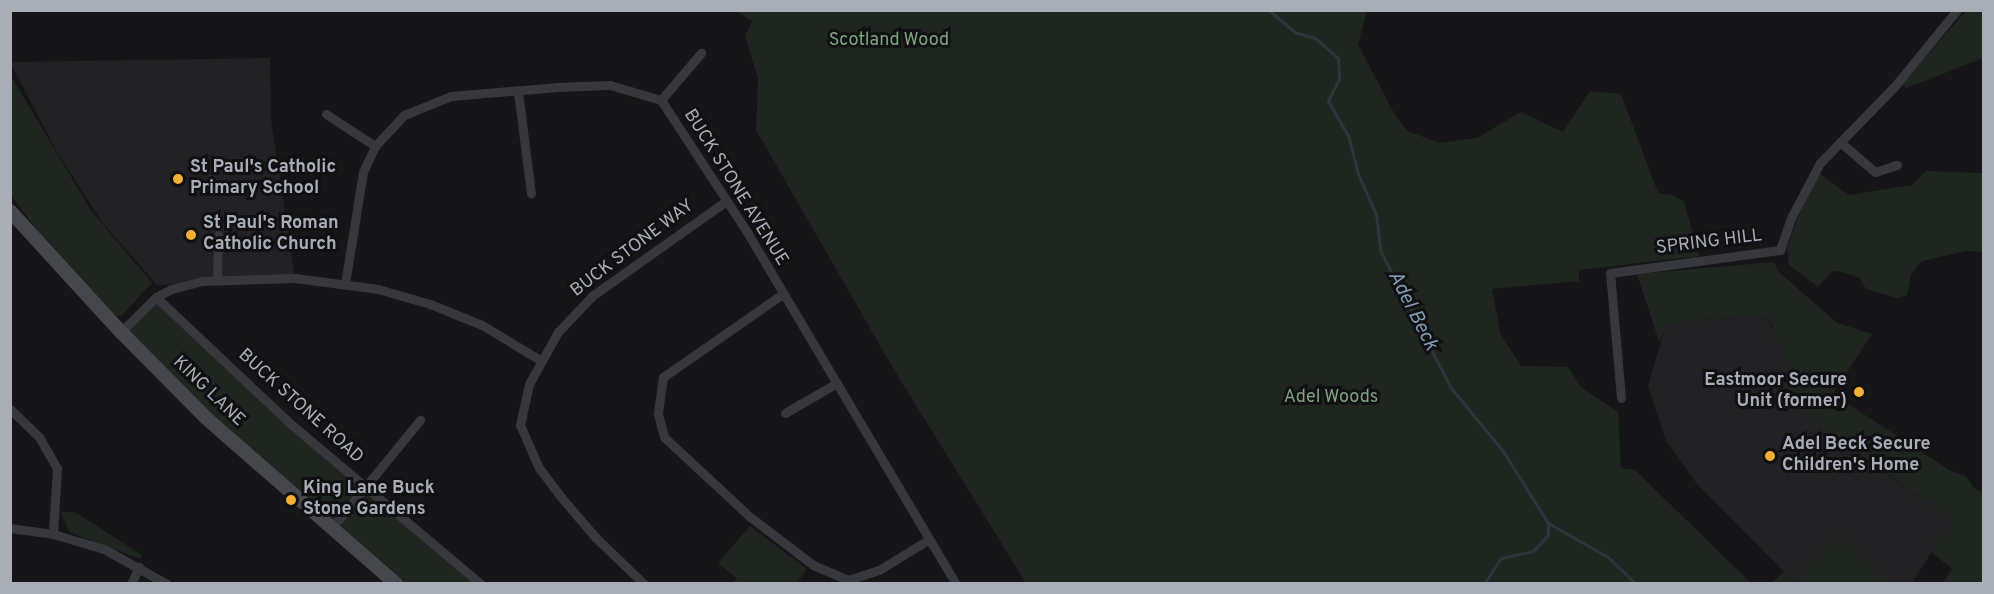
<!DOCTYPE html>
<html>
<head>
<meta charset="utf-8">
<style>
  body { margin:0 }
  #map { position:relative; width:1994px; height:594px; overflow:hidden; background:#161618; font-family:Overpass,sans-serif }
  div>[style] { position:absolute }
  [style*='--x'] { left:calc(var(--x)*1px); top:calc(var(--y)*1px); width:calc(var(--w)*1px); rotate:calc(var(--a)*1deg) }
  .built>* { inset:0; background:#222225 }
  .green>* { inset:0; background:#1e261f }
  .stream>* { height:3px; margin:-1.5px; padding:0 1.5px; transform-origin:1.5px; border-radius:1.5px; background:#2c353c }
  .street>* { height:9px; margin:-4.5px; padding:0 4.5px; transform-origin:4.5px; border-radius:4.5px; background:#37383d }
  .secondary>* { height:14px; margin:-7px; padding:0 7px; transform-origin:7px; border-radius:7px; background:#45474d }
  .dots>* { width:16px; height:16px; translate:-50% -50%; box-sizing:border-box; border:3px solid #111113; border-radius:50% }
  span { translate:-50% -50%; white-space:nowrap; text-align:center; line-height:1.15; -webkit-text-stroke:6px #111113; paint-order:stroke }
  .park-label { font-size:18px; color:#7fa381 }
  .poi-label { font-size:18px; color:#a8adb8; font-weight:700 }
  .left { translate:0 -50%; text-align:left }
  .right { translate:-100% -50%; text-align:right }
  .street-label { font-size:18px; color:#a8adb8 }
  .water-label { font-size:20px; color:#7f9bb3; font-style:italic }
  .frame { position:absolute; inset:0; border:12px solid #a8adb8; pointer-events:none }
</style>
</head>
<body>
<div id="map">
  <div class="built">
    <i style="clip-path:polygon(270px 58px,271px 119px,295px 278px,157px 285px,102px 222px,57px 152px,10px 62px)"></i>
    <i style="clip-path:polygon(1762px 315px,1771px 324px,1777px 340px,1882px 471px,1952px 520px,1912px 583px,1795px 583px,1697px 484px,1666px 441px,1648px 386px,1664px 331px,1677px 322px)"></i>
  </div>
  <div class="green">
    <i style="clip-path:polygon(736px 11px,1367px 11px,1358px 44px,1391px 108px,1407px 131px,1440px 143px,1477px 138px,1521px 112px,1563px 132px,1590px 91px,1621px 94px,1658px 193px,1673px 195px,1684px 202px,1699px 256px,1579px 270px,1579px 281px,1492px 289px,1500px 333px,1521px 366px,1568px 367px,1581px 387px,1618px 412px,1621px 468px,1635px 470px,1751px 583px,1026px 583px,893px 368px,756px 130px,758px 78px,745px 36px,752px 21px)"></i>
    <i style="clip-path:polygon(1966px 11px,1983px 11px,1983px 58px,1907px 88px,1901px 85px)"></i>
    <i style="clip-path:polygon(10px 74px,90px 209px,152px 283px,121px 316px,114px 316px,58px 258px,11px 195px)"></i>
    <i style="clip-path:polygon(1926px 171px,1983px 173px,1983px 252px,1966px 251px,1922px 261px,1911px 275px,1907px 295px,1897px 298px,1866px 289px,1860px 278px,1842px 272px,1832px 271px,1818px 287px,1789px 265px,1787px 248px,1808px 190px,1819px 173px,1849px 195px,1912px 185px)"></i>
    <i style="clip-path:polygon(1774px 262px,1778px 271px,1837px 323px,1872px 334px,1833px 394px,1951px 471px,1966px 476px,1974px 488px,1983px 492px,1983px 583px,1943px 583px,1952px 569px,1930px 551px,1951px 520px,1808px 416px,1791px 391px,1772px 324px,1762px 315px,1677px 322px,1664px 331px,1659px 341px,1637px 274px)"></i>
    <i style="clip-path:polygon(156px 297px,292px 425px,481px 583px,396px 583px,121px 332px)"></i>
    <i style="clip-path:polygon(61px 512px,75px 512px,142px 555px,140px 559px,69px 532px)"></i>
    <i style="clip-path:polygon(750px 526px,807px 569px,797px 583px,733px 583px,737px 578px,718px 563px)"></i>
    <i style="clip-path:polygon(1838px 533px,1892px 583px,1800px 583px,1796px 580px)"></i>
    <i style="clip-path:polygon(1783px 572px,1792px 580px,1795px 583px,1771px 583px)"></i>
  </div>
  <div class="stream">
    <i style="--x:1269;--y:10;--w:33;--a:41"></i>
    <i style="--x:1294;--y:32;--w:22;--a:16"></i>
    <i style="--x:1315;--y:38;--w:30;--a:41"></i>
    <i style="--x:1338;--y:58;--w:21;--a:87"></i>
    <i style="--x:1339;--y:79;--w:25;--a:117"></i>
    <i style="--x:1328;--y:101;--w:39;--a:60"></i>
    <i style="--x:1348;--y:135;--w:40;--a:75.6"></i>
    <i style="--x:1358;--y:174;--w:44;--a:65.8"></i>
    <i style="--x:1376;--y:214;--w:38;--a:83"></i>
    <i style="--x:1381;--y:252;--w:153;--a:62.8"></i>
    <i style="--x:1451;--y:388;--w:82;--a:50.5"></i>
    <i style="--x:1503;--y:451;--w:85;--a:58"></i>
    <i style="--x:1548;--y:523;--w:69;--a:29.5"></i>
    <i style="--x:1608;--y:557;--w:39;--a:44"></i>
    <i style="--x:1484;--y:584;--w:31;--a:-57"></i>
    <i style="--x:1501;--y:558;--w:33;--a:-12"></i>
    <i style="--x:1533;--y:551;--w:22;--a:-47"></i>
    <i style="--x:1548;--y:535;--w:12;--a:-90"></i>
  </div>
  <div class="street">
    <i style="--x:518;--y:92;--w:102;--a:82.7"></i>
    <i style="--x:661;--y:100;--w:62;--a:-49.6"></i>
    <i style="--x:326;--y:114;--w:59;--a:33.1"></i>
    <i style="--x:1840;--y:142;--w:46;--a:40.6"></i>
    <i style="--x:1875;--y:172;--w:23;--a:-18"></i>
    <i style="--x:217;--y:280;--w:45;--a:-88.7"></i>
    <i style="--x:345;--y:284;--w:113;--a:-80.9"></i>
    <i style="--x:363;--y:172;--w:29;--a:-65"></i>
    <i style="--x:375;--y:146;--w:42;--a:-46.9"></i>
    <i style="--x:404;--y:115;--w:51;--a:-22"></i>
    <i style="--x:451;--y:96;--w:107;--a:-4.8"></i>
    <i style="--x:558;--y:87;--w:52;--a:-2.2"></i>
    <i style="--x:610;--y:85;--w:53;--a:16.4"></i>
    <i style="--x:661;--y:100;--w:158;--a:56.9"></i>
    <i style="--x:747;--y:232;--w:409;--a:59.3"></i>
    <i style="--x:781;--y:295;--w:144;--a:145.2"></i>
    <i style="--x:663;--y:377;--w:37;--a:98"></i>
    <i style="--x:658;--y:414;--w:24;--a:75"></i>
    <i style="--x:664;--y:437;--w:116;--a:42.9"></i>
    <i style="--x:749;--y:516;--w:81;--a:37.4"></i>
    <i style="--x:813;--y:565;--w:38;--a:23"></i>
    <i style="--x:848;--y:580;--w:33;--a:-18"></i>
    <i style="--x:879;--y:570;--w:57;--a:-31.5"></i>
    <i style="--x:156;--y:297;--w:187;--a:43.3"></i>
    <i style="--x:292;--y:425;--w:247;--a:40.1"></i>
    <i style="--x:121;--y:332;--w:49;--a:-45"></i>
    <i style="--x:156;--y:297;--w:18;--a:-27"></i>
    <i style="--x:172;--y:289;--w:30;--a:-15"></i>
    <i style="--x:201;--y:281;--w:94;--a:-1.8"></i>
    <i style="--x:295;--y:278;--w:84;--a:7.5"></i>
    <i style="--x:378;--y:289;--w:54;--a:16.1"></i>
    <i style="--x:430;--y:304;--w:56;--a:22"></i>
    <i style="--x:482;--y:325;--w:68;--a:31.1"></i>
    <i style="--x:1621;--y:398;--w:125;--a:-95"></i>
    <i style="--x:1610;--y:273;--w:172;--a:-7.7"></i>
    <i style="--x:1780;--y:250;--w:36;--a:-71"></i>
    <i style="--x:1792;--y:216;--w:60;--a:-62.2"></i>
    <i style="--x:1820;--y:163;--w:106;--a:-45.8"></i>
    <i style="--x:1894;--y:87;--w:99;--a:-50.7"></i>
    <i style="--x:10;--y:409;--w:40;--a:44"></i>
    <i style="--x:39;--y:437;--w:36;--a:60"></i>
    <i style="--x:57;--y:468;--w:66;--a:93.5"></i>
    <i style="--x:785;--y:413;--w:60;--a:-30"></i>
    <i style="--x:10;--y:528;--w:43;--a:7.9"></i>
    <i style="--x:53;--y:534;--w:53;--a:16.4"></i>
    <i style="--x:104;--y:549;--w:72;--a:29.1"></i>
    <i style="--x:331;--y:529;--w:141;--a:-50.8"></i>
    <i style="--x:131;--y:584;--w:19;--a:-65"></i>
    <i style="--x:644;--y:584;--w:66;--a:-136.2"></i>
    <i style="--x:596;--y:538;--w:54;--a:-130.5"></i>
    <i style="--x:561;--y:497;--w:36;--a:-127"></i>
    <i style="--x:539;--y:468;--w:47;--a:-113.8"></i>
    <i style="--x:520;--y:425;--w:42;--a:-77.6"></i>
    <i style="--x:529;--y:384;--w:60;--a:-60.9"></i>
    <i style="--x:558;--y:332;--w:50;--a:-46.6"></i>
    <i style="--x:592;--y:296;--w:164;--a:-35.3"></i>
  </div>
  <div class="secondary">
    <i style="--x:10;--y:211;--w:164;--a:47.5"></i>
    <i style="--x:121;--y:332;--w:121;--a:45.3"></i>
    <i style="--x:206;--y:418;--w:252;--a:41.1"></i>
  </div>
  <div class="dots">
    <i style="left:178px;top:179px;background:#f2b134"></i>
    <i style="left:191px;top:235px;background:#f2b134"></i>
    <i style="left:1859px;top:392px;background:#f2b134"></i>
    <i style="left:1770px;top:456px;background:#f2b134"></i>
    <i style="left:291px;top:500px;background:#f2b134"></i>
  </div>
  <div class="park-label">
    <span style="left:889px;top:41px">Scotland Wood</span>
    <span style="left:1331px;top:398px">Adel Woods</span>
  </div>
  <div class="poi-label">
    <span class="left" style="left:190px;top:179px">St Paul's Catholic<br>Primary School</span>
    <span class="left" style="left:203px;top:235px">St Paul's Roman<br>Catholic Church</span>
    <span class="right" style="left:1847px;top:392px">Eastmoor Secure<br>Unit (former)</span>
    <span class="left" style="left:1782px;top:456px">Adel Beck Secure<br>Children's Home</span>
    <span class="left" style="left:303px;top:500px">King Lane Buck<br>Stone Gardens</span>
  </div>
  <div class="street-label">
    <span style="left:735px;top:188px;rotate:58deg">BUCK STONE AVENUE</span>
    <span style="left:1709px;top:243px;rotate:-7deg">SPRING HILL</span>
    <span style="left:633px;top:249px;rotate:-37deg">BUCK STONE WAY</span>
    <span style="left:208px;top:392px;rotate:44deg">KING LANE</span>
    <span style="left:300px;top:407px;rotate:42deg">BUCK STONE ROAD</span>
  </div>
  <div class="water-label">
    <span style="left:1412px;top:311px;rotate:63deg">Adel Beck</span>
  </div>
  <div class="frame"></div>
</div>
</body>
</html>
